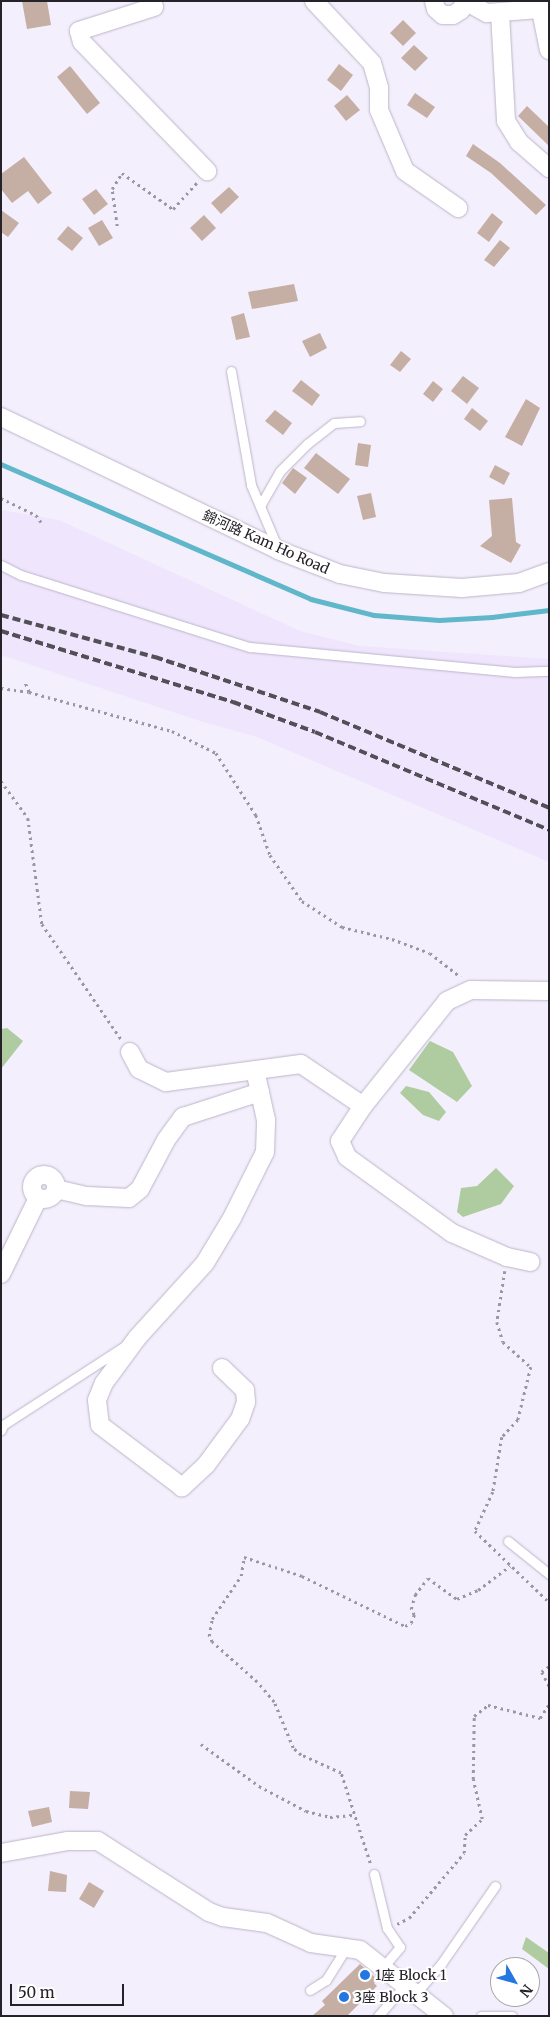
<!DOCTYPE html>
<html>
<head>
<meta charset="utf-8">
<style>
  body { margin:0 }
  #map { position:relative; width:550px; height:2017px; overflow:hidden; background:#f4effc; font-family:Merriweather,"Noto Sans TC",serif }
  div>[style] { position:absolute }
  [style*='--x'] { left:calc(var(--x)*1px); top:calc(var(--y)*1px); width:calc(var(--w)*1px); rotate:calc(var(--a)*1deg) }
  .built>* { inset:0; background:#efe6fd }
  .green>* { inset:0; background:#afcba0 }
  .stream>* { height:4.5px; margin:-2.25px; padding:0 2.25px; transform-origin:2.25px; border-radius:2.25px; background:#60b7ca }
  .building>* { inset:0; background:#c5aea4 }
  .path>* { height:2.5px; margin-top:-1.25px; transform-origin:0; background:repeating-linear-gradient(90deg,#9b97a1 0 2.5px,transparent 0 6.5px) }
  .roads { filter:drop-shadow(0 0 1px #bcb4c9) drop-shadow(0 0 1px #bcb4c9) }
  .lane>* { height:9px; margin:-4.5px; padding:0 4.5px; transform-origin:4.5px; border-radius:4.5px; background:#fff }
  .street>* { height:18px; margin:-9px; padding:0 9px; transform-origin:9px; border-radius:9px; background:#fff }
  .street>.ring { margin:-9px; padding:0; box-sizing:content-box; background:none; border:18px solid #fff; border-radius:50% }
  .rail>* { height:4px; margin-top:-2px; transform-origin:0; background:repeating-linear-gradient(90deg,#534f57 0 8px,transparent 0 12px) }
  .dots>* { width:14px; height:14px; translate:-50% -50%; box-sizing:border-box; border:2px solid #fff; border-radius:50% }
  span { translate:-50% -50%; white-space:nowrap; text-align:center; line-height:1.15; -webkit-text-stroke:4px #fff; paint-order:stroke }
  .street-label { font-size:14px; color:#252229 }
  .poi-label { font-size:14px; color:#252229 }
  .left { translate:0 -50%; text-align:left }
  .frame { position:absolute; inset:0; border:2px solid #252229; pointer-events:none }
  .north { position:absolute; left:490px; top:1957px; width:50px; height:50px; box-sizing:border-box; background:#fff; border:1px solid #a8a7a9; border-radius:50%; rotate:128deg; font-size:14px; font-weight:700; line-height:20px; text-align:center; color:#252229 }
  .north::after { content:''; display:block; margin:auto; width:18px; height:22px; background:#2476e0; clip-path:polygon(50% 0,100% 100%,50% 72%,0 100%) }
  .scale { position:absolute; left:10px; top:1984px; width:114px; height:22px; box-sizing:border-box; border:2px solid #252229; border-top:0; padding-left:6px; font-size:15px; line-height:18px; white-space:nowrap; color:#252229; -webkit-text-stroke:4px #fff; paint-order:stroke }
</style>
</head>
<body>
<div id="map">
  <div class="built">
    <i style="clip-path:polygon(1px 510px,59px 520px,300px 631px,360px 646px,549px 659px,549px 862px,257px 737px,203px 722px,1px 655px)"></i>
  </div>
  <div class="green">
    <i style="clip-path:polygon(7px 1028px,23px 1041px,1px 1069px,1px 1029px)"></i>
    <i style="clip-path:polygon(430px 1041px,453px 1052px,472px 1086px,457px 1102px,409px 1070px)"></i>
    <i style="clip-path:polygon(406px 1086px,429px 1092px,446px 1112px,439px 1121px,423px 1115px,400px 1093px)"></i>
    <i style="clip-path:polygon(496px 1168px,514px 1186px,501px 1204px,463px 1217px,457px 1212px,461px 1188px,477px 1186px)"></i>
    <i style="clip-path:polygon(526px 1937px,549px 1953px,549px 1969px,522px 1949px)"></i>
  </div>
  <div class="stream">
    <i style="--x:1;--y:464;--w:338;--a:23.5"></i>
    <i style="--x:311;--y:599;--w:65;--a:14.3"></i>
    <i style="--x:374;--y:615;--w:65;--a:4.4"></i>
    <i style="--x:439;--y:620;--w:53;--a:-3.2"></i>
    <i style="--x:492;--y:617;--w:57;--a:-7"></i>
  </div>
  <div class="building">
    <i style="clip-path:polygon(22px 1px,47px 1px,51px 25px,27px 29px)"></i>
    <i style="clip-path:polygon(403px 20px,416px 33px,403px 46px,390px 33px)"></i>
    <i style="clip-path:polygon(414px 45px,428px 58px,415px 71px,401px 58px)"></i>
    <i style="clip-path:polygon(339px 64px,353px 75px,341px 91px,327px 80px)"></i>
    <i style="clip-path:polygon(70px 66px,100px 103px,87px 114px,57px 77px)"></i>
    <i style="clip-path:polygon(415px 93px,435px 107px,427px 118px,407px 105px)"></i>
    <i style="clip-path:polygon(347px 95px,360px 110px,346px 121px,334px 106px)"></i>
    <i style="clip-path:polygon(527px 106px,549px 127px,549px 146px,518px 116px)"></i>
    <i style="clip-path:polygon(473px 144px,500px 163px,546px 205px,536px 215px,491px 173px,466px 156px)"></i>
    <i style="clip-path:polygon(24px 157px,52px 193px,38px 204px,28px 191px,12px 203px,1px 189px,1px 174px)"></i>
    <i style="clip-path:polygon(229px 187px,239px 197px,221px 214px,211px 203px)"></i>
    <i style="clip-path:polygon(96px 189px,108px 204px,94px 215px,82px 199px)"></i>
    <i style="clip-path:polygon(1px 210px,19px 223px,8px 237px,1px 232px)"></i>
    <i style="clip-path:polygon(492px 213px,503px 222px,489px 242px,477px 233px)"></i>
    <i style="clip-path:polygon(204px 215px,216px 228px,202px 241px,190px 228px)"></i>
    <i style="clip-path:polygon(102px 220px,113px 238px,99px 246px,88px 228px)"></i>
    <i style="clip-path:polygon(68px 226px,83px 238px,72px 251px,57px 239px)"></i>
    <i style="clip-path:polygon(500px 240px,510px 248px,494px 267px,484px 260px)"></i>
    <i style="clip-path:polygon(294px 284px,298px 301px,252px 309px,248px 292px)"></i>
    <i style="clip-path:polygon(244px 313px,250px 337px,236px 340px,231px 317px)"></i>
    <i style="clip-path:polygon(320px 333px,327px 348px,310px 357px,302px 341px)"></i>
    <i style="clip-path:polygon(401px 351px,411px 359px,400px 372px,390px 365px)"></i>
    <i style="clip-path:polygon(463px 376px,479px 388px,467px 404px,451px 391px)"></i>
    <i style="clip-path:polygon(301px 380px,320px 395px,312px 406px,292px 391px)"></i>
    <i style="clip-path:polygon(433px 381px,443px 389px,433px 402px,423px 394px)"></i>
    <i style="clip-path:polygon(526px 399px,540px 408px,522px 446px,505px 437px)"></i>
    <i style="clip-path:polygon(472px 408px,488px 421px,480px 431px,464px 419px)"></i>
    <i style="clip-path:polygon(275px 410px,292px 423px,283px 435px,265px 421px)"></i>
    <i style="clip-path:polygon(358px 443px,371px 445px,368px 467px,355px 465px)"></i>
    <i style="clip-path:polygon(316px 453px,350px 479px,338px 494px,304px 468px)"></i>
    <i style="clip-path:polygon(495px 465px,510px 473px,504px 485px,489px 477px)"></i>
    <i style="clip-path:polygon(293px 468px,307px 478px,295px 494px,282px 483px)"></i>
    <i style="clip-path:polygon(371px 493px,376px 517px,363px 520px,357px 496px)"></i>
    <i style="clip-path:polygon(512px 498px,516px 542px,521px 545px,511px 563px,480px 546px,492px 536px,489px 500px)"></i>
    <i style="clip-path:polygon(70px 1791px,90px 1792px,88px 1809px,69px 1808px)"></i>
    <i style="clip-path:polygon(49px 1807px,52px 1822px,32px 1827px,28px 1811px)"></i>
    <i style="clip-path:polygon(50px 1871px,67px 1875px,66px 1892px,48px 1891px)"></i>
    <i style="clip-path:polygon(89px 1882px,104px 1891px,94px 1908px,79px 1899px)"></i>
    <i style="clip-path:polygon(360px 1964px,378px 1980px,374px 1983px,377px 1986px,347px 2016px,312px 2016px,325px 2005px,322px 2001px)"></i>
  </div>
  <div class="path">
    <i style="--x:117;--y:226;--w:37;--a:-98"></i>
    <i style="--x:112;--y:189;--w:19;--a:-58"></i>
    <i style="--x:122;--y:173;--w:62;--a:35.2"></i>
    <i style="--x:173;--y:209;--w:36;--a:-48"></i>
    <i style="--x:1;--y:498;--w:39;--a:26"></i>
    <i style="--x:36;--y:515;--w:9;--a:54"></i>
    <i style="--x:1;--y:688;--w:28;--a:8"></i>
    <i style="--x:29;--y:692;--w:10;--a:-114"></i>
    <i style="--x:29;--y:692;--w:148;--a:15.3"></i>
    <i style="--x:172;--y:731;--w:49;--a:26.6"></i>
    <i style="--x:216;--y:753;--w:74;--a:57.2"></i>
    <i style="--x:256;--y:815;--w:42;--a:70.7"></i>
    <i style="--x:270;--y:855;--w:56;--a:55.2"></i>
    <i style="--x:302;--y:901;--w:48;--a:33"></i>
    <i style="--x:342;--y:927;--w:51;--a:13.5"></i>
    <i style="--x:392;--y:939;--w:40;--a:20.2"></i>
    <i style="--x:430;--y:953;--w:39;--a:38"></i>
    <i style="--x:1;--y:781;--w:46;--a:53.9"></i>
    <i style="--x:28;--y:818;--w:107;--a:82.5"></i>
    <i style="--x:42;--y:924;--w:140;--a:55.5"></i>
    <i style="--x:505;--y:1271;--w:52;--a:98.9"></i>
    <i style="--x:497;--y:1322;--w:21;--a:73"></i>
    <i style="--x:503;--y:1342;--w:38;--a:42"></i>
    <i style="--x:531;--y:1367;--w:55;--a:103.8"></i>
    <i style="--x:518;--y:1420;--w:23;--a:133"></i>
    <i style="--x:502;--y:1437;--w:56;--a:99.3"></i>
    <i style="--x:493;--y:1492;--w:43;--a:114.8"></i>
    <i style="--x:475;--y:1531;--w:103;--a:43.8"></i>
    <i style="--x:549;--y:1667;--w:9;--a:144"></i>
    <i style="--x:542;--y:1672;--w:16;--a:63"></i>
    <i style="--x:201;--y:1744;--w:72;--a:35.9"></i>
    <i style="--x:259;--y:1786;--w:53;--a:28"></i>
    <i style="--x:306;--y:1811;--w:25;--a:14"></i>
    <i style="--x:330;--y:1817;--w:25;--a:-5"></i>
    <i style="--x:370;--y:1863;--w:95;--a:-107.9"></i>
    <i style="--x:341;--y:1773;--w:44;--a:-155.8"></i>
    <i style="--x:301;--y:1755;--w:11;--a:-139"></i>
    <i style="--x:293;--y:1748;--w:50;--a:-112.4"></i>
    <i style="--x:274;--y:1702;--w:26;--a:-130"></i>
    <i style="--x:257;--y:1682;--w:60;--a:-138.4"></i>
    <i style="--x:212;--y:1642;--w:7;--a:-117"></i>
    <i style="--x:209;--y:1636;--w:17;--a:-80"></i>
    <i style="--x:212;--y:1619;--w:52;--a:-56"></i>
    <i style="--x:241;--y:1576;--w:19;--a:-81"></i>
    <i style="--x:244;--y:1557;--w:61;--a:18.1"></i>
    <i style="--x:302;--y:1576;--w:114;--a:25.9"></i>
    <i style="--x:405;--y:1626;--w:7;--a:-27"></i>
    <i style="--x:411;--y:1623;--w:9;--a:-69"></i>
    <i style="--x:414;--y:1615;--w:7;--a:-117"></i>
    <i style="--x:411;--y:1609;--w:15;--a:-74"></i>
    <i style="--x:415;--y:1595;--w:21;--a:-53"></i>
    <i style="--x:428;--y:1578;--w:36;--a:36"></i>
    <i style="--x:457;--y:1599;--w:23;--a:-23"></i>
    <i style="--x:478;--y:1590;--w:40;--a:-37"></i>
    <i style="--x:397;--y:1924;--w:13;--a:-27"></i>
    <i style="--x:409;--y:1918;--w:85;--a:-49.8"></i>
    <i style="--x:464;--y:1853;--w:18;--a:-87"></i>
    <i style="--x:465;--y:1835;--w:23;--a:-43"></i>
    <i style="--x:482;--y:1819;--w:41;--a:-102.7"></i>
    <i style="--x:473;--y:1779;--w:63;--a:-89.1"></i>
    <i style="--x:474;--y:1716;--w:18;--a:-38"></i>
    <i style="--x:488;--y:1705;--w:54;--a:14"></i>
    <i style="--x:540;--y:1718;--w:17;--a:-57"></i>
  </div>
  <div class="roads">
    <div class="lane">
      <i style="--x:231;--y:371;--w:116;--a:80"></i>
      <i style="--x:251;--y:485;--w:69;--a:67.1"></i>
      <i style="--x:260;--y:506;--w:40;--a:-60.3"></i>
      <i style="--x:280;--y:471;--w:38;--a:-45"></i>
      <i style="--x:307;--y:444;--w:34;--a:-38"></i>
      <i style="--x:334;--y:423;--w:26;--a:-4"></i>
      <i style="--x:1;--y:565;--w:22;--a:27"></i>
      <i style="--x:21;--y:575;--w:240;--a:17.5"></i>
      <i style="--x:250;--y:647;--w:266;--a:5.4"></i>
      <i style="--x:515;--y:672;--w:34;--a:-2"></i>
      <i style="--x:1;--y:1430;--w:5;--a:-68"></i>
      <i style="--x:3;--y:1425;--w:147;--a:-33"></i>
      <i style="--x:508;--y:1541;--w:53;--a:38.8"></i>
      <i style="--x:374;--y:1874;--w:56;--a:76.5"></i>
      <i style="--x:387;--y:1928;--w:23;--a:56"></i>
      <i style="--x:400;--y:1947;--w:26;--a:130"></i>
      <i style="--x:310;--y:1990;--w:19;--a:-32"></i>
      <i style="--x:326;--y:1980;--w:38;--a:-58"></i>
      <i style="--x:415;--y:1994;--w:40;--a:-49"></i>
      <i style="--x:441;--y:1964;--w:95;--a:-55.3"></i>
      <i style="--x:378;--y:2016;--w:40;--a:-49"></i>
      <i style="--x:481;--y:2016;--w:31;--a:0"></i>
    </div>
    <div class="street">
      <i style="--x:152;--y:1;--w:6;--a:72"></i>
      <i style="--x:154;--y:7;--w:79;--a:162.3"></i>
      <i style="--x:79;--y:31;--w:11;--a:75"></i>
      <i style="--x:82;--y:42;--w:180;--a:45.9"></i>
      <i style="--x:314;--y:1;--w:85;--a:46.9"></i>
      <i style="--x:372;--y:63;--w:26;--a:74"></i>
      <i style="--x:379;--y:88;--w:22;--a:90"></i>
      <i style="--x:379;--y:110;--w:66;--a:66.9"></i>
      <i style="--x:405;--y:171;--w:65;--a:34.9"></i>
      <i style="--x:434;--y:1;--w:8;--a:76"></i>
      <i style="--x:436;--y:9;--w:9;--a:41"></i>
      <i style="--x:443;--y:15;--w:10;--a:0"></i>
      <i style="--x:453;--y:15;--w:9;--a:-32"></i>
      <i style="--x:461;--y:10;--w:10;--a:-66"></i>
      <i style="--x:465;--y:1;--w:25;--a:29"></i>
      <i style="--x:487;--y:13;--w:53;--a:-4.3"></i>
      <i style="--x:539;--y:1;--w:50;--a:78.5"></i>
      <i style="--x:500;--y:13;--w:108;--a:86.8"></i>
      <i style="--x:506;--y:121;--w:25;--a:58"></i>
      <i style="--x:519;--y:142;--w:40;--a:41"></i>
      <i style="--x:1;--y:417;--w:307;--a:25.6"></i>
      <i style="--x:278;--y:550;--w:66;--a:21.2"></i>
      <i style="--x:340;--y:574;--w:45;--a:11.6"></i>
      <i style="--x:384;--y:583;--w:78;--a:3.7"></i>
      <i style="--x:462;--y:588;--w:57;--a:-5"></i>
      <i style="--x:519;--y:583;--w:32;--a:-20"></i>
      <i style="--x:130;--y:1052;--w:19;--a:62"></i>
      <i style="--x:139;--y:1069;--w:30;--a:26"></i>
      <i style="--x:166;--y:1082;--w:136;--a:-7.6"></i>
      <i style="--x:301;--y:1064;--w:75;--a:34.1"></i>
      <i style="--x:363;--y:1106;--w:134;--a:-51.3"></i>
      <i style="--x:447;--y:1001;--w:26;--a:-25"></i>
      <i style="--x:471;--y:990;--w:78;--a:0.7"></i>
      <i style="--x:363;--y:1106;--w:42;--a:123.3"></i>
      <i style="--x:340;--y:1141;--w:17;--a:66"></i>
      <i style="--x:347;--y:1157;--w:130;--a:35.9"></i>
      <i style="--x:452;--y:1233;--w:60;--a:23.6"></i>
      <i style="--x:507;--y:1257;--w:24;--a:12"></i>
      <i class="ring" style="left:32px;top:1175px;width:6px;height:6px"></i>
      <i style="--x:56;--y:1189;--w:32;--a:13"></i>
      <i style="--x:87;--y:1196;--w:42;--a:2.7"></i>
      <i style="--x:129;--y:1198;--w:14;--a:-39"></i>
      <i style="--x:140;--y:1189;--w:55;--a:-62"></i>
      <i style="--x:166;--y:1140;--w:29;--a:-54"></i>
      <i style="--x:183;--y:1117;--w:81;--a:-18"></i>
      <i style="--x:1;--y:1274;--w:85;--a:-64"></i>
      <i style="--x:222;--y:1368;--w:32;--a:44"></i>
      <i style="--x:245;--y:1390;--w:12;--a:85"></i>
      <i style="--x:246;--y:1402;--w:18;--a:109"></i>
      <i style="--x:240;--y:1419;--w:57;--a:126.5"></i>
      <i style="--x:206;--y:1465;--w:33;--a:137"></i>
      <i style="--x:182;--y:1487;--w:103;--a:-142.9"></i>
      <i style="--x:100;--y:1425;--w:25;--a:-97"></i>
      <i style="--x:97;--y:1400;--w:18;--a:-68"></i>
      <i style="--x:104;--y:1383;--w:56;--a:-53.7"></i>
      <i style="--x:137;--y:1338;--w:101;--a:-47.8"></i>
      <i style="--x:205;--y:1263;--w:52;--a:-59"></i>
      <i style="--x:232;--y:1218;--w:74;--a:-63.4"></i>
      <i style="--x:265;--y:1152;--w:32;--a:-88"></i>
      <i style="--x:266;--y:1120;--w:51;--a:-102.4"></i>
      <i style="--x:1;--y:1853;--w:67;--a:-10.3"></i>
      <i style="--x:67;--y:1841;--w:31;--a:0"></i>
      <i style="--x:98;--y:1841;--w:132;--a:32.6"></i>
      <i style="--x:209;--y:1912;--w:15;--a:20"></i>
      <i style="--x:223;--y:1917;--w:44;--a:7.8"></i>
      <i style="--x:267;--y:1923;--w:48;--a:24.4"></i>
      <i style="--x:311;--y:1943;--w:49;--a:8.1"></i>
      <i style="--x:360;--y:1950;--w:107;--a:38.2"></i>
    </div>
  </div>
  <div class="rail">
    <i style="--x:1;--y:615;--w:160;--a:15.3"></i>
    <i style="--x:155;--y:657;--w:174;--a:18.4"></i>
    <i style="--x:320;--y:712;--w:248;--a:22.7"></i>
    <i style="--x:1;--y:631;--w:243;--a:17"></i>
    <i style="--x:233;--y:702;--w:87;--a:20.1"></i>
    <i style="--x:315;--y:732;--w:254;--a:22.7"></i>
  </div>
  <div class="dots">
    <i style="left:365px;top:1975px;background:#2476e0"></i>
    <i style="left:344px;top:1997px;background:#2476e0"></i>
  </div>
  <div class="street-label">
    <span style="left:266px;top:542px;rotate:24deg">錦河路 Kam Ho Road</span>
  </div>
  <div class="poi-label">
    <span class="left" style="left:375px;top:1975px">1座 Block 1</span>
    <span class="left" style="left:354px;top:1997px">3座 Block 3</span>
  </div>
  <div class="frame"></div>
  <div class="north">N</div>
  <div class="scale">50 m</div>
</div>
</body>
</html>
